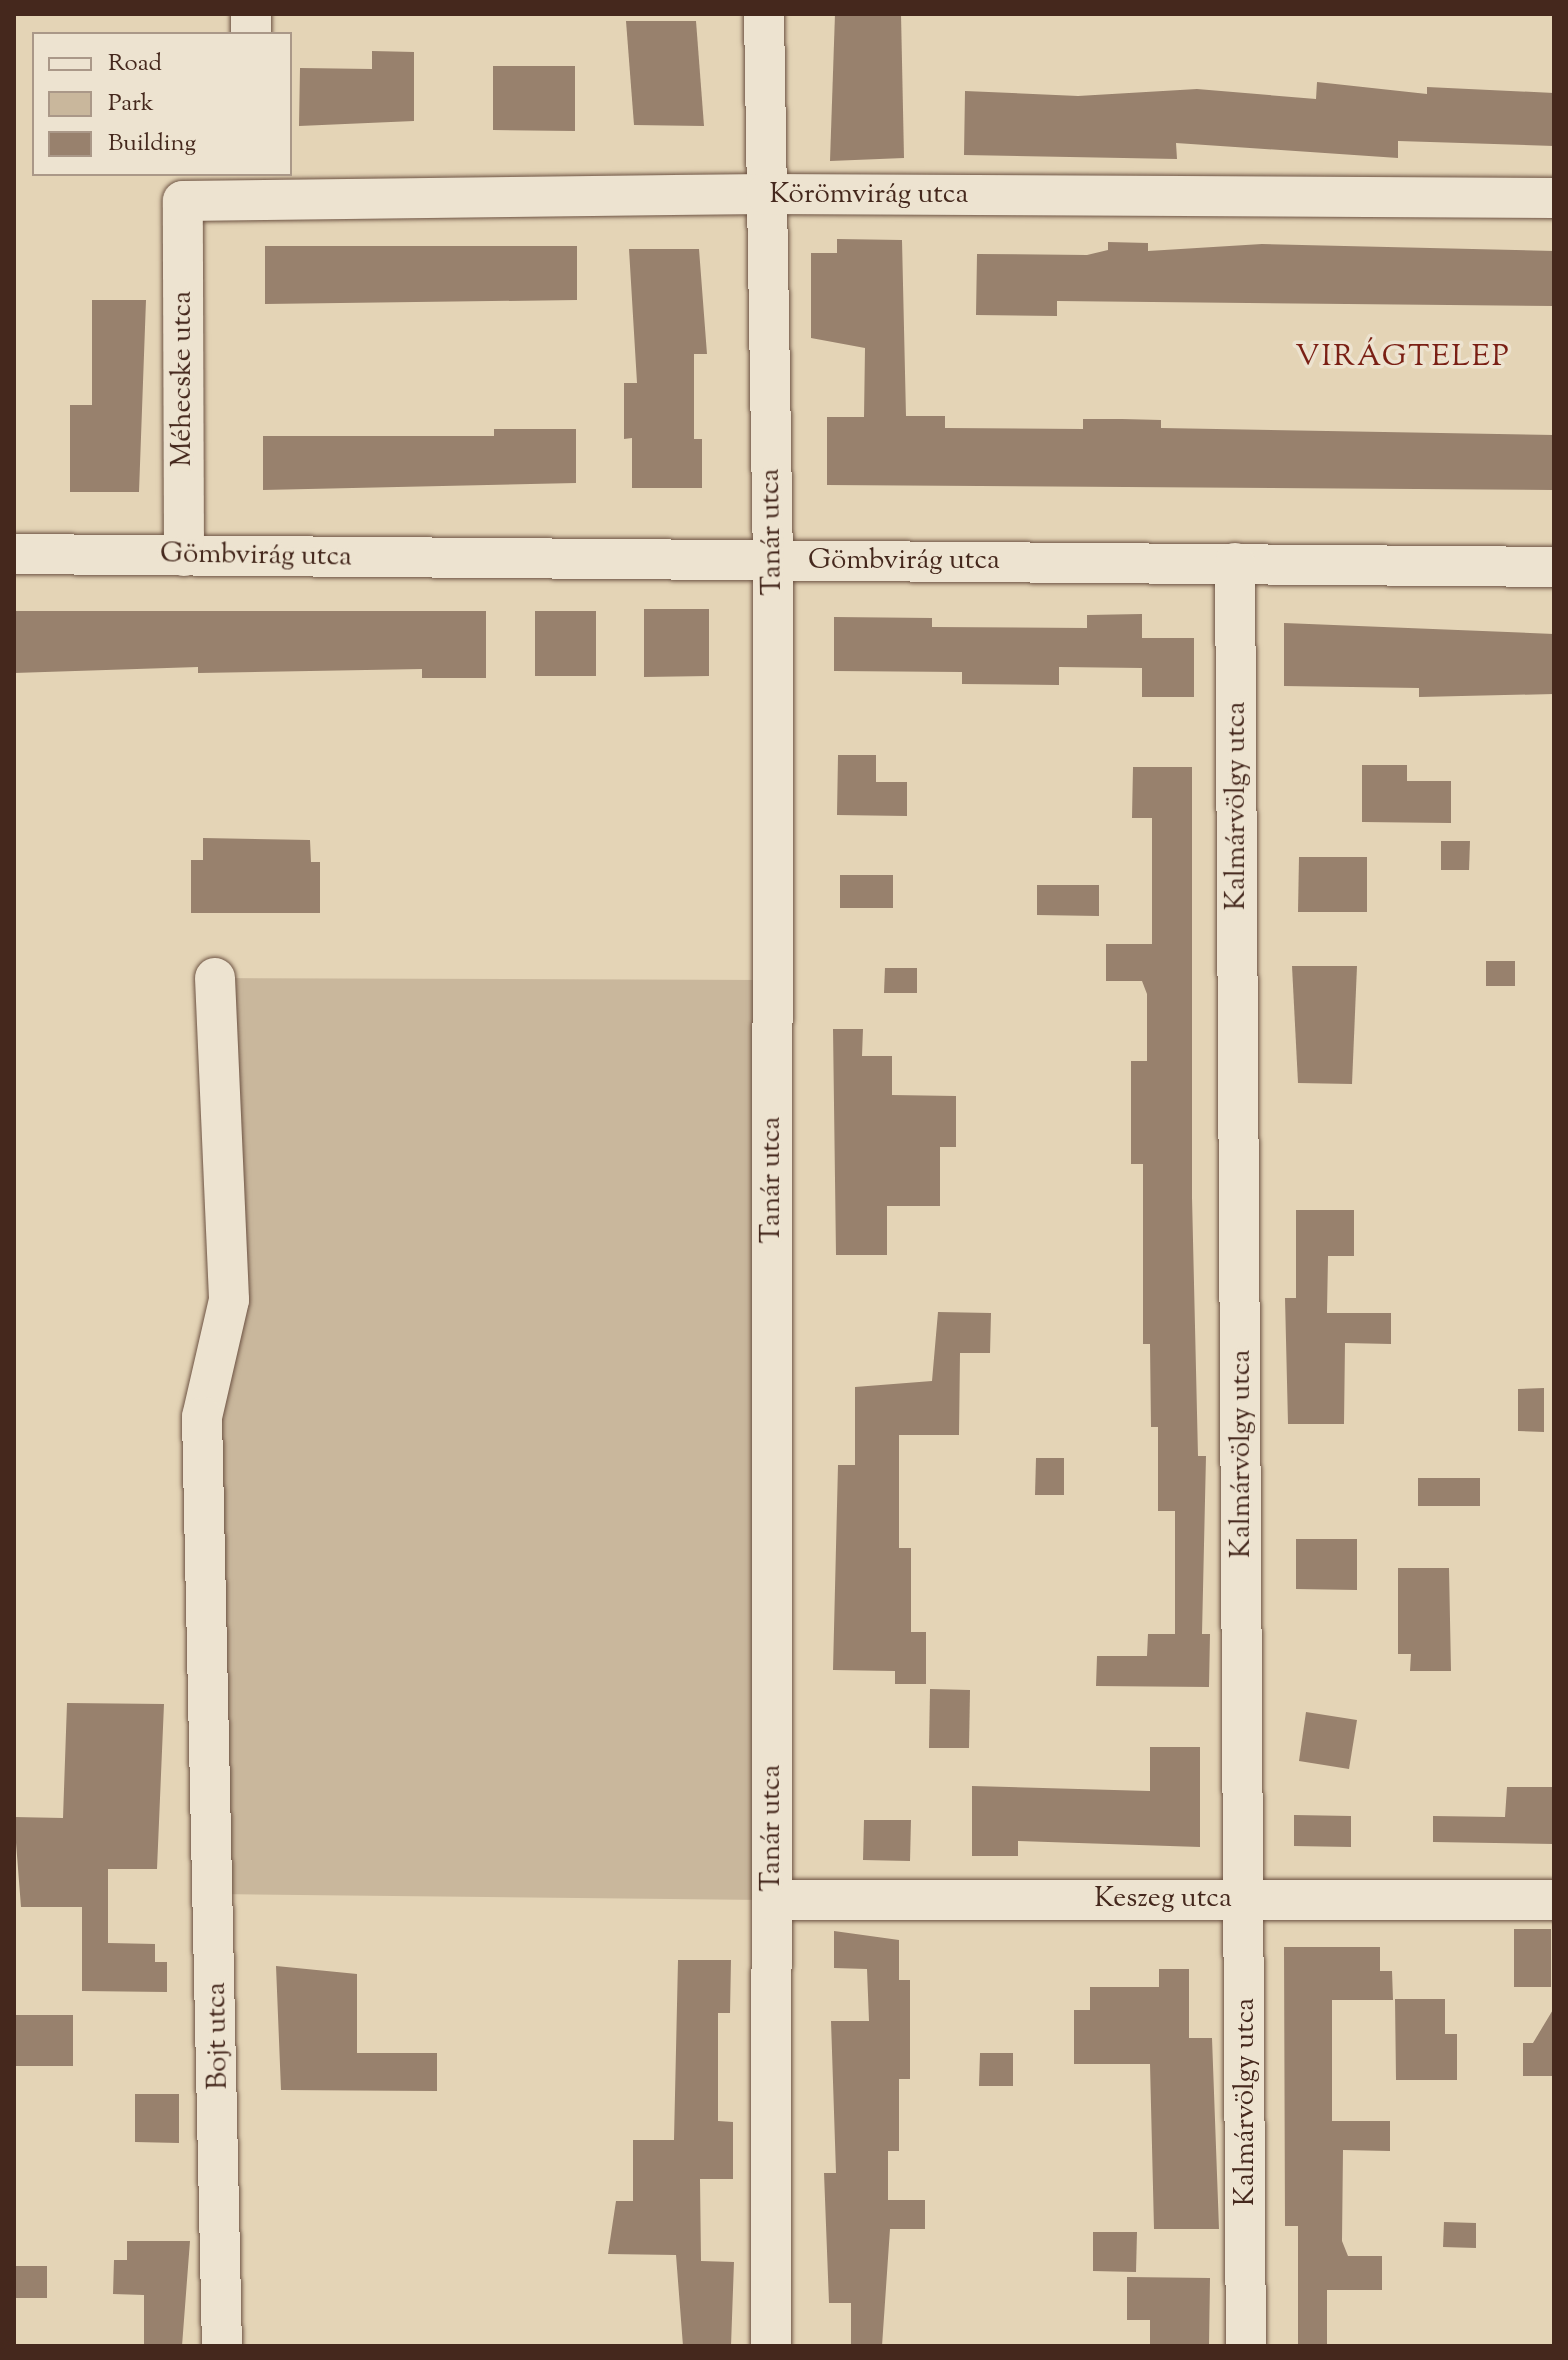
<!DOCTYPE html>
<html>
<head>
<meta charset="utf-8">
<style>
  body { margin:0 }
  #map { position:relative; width:1568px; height:2360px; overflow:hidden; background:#e4d4b6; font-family:"Sorts Mill Goudy",serif }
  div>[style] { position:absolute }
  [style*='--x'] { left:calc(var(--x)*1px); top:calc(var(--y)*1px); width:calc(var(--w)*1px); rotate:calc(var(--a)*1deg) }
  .green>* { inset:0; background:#c9b79c }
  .building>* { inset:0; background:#98816d }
  .roads { filter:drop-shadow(0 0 2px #6d5343) drop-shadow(0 0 2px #6d5343) }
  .minor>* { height:40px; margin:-20px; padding:0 20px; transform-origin:20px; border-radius:20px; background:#ede3d0 }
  span { translate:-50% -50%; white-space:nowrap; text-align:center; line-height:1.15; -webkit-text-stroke:7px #ede3d0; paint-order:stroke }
  .street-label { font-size:28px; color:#45281d }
  .neighbourhood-label { font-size:30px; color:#7a1f14; letter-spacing:2px }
  .frame { position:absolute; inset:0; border:16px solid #45281d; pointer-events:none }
  .legend { position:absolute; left:32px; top:32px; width:260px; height:144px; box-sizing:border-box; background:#ede3d0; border:2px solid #aa9888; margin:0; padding:10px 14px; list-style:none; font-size:24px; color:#45281d }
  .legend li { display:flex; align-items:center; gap:16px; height:40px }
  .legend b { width:40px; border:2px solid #aa9888 }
</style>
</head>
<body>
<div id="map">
  <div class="green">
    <i style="clip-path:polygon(215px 978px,772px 980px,772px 1900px,216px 1894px)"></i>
  </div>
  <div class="building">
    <i style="clip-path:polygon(835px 14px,901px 14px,904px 158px,830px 161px)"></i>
    <i style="clip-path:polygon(626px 21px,696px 21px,704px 126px,634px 125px)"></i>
    <i style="clip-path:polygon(372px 51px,414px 52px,414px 121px,299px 126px,300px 68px,372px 69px)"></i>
    <i style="clip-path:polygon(493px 66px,575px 66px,575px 131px,493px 130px)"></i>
    <i style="clip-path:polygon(1317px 82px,1427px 94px,1427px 87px,1554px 93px,1554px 146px,1398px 141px,1398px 158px,1176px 143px,1177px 159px,964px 155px,965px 91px,1078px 96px,1197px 89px,1316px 99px)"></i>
    <i style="clip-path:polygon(837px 239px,902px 240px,906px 416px,945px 416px,945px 428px,1083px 429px,1083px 419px,1122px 419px,1161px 420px,1161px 428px,1554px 435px,1554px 490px,827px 485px,827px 417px,864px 417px,865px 348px,811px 338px,811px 253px,837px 253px)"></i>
    <i style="clip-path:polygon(1108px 242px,1148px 243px,1148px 251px,1262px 244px,1554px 251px,1554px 306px,1057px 301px,1057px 316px,976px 315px,977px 254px,1087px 255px,1108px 250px)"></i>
    <i style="clip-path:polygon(265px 246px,577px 246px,577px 300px,265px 304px)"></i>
    <i style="clip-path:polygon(629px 249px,699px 249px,707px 354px,694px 354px,694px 439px,702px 439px,702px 488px,632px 488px,632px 438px,624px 439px,624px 383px,637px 383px)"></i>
    <i style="clip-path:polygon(92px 300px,146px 300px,139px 492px,70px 492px,70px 405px,92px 405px)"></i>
    <i style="clip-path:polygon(494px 429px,576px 429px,576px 483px,263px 490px,263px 436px,494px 436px)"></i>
    <i style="clip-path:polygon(644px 609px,709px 609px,709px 676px,644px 677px)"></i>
    <i style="clip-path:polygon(14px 611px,486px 611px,486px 678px,422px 678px,422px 669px,198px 673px,198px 667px,14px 673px)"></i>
    <i style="clip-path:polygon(535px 611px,596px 611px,596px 676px,535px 676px)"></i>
    <i style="clip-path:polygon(1142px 614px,1142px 638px,1194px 638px,1194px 697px,1142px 697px,1142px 668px,1059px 667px,1059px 685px,962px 684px,962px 672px,834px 671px,834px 617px,932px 618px,932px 627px,1087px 628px,1087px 615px)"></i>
    <i style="clip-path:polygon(1284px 623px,1554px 634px,1554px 694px,1419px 697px,1419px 688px,1284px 686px)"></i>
    <i style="clip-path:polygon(838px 755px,876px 755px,876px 782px,907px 782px,907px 816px,837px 815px)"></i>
    <i style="clip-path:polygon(1362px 765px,1407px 765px,1407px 781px,1451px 781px,1451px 823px,1362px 822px)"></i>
    <i style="clip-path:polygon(1133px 767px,1192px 767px,1192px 1197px,1198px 1456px,1206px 1456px,1202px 1634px,1210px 1634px,1209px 1687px,1096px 1686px,1097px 1656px,1147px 1656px,1148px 1634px,1175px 1634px,1175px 1511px,1158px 1511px,1158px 1427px,1151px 1427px,1150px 1344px,1143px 1344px,1143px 1164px,1131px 1164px,1131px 1061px,1147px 1061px,1147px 994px,1142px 981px,1106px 981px,1106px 944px,1152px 944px,1152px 818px,1132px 818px)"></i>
    <i style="clip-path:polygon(203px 838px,310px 840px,311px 862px,320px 862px,320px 913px,191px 913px,191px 860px,203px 860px)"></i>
    <i style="clip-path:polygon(1441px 841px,1470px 841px,1469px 870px,1441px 870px)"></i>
    <i style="clip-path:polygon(1299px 857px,1367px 857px,1367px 912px,1298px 912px)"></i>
    <i style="clip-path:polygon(840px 875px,893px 875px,893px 908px,840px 908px)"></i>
    <i style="clip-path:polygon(1037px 885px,1099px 885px,1099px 916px,1037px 915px)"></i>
    <i style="clip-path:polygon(1486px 961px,1515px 961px,1515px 986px,1486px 986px)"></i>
    <i style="clip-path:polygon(1292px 966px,1357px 966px,1352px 1084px,1298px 1083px)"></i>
    <i style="clip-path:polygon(885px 968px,917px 968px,917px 993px,884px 993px)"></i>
    <i style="clip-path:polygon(833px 1029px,863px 1029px,862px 1056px,892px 1056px,892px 1095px,956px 1096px,956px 1147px,940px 1147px,940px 1206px,887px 1206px,887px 1255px,836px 1255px)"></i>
    <i style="clip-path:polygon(1296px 1210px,1354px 1210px,1354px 1256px,1328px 1256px,1327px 1313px,1391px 1313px,1391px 1344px,1345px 1343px,1344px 1424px,1288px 1424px,1285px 1298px,1296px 1298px)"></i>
    <i style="clip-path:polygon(938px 1312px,991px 1313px,990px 1353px,960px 1353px,959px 1435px,899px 1435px,899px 1548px,911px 1548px,911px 1632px,926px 1632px,926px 1684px,895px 1684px,895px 1671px,833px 1670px,838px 1465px,855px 1465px,855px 1387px,932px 1381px)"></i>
    <i style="clip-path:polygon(1544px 1388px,1544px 1432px,1518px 1431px,1518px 1389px)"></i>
    <i style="clip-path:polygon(1036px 1458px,1064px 1458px,1064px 1495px,1035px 1495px)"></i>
    <i style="clip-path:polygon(1418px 1478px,1480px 1478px,1480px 1506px,1418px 1506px)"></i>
    <i style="clip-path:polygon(1296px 1539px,1357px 1539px,1357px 1590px,1296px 1589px)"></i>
    <i style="clip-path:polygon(1398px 1568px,1449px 1568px,1451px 1671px,1410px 1671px,1411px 1654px,1398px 1654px)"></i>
    <i style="clip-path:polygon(930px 1689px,970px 1690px,969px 1748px,929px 1748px)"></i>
    <i style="clip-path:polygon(67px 1703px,164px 1704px,157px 1869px,108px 1869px,108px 1943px,155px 1944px,155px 1962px,167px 1962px,167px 1992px,82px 1991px,82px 1907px,21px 1907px,14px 1817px,63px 1818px)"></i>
    <i style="clip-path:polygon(1306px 1712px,1357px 1720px,1349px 1769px,1299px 1761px)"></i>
    <i style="clip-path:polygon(1150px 1747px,1200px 1747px,1200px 1847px,1018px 1841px,1018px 1856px,972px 1856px,972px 1786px,1150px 1791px)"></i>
    <i style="clip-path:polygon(1507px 1787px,1554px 1787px,1554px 1844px,1433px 1842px,1433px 1816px,1505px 1817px)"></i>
    <i style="clip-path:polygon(1294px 1815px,1351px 1816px,1351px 1847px,1294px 1846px)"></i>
    <i style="clip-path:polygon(864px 1820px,911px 1820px,910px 1861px,863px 1860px)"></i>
    <i style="clip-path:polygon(1514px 1929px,1551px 1929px,1551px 1987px,1514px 1987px)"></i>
    <i style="clip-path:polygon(834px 1931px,899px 1940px,899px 1980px,910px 1980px,910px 2079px,899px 2079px,899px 2151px,888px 2151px,888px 2200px,925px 2200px,925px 2229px,890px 2229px,882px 2346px,851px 2346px,851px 2303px,829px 2303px,824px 2173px,836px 2173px,831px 2021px,869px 2021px,867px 1969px,834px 1968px)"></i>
    <i style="clip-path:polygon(1284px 1947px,1380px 1947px,1380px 1971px,1392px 1971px,1393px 2000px,1332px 2000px,1332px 2121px,1390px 2121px,1390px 2151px,1343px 2150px,1342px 2241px,1348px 2256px,1382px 2256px,1382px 2290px,1327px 2290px,1327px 2346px,1298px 2346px,1298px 2226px,1285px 2226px)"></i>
    <i style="clip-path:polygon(678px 1960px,731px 1960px,730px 2013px,718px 2013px,718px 2121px,733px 2122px,733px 2179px,700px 2179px,701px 2261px,734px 2262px,731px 2346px,683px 2346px,676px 2255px,608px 2254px,616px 2201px,633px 2201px,633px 2140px,674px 2140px)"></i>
    <i style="clip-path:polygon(276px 1966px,357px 1974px,357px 2053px,437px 2053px,437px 2091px,281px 2090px)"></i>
    <i style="clip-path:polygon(1159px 1969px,1189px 1969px,1189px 2038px,1212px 2038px,1219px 2229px,1154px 2229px,1150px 2064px,1074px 2064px,1074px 2010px,1090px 2010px,1090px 1987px,1159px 1987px)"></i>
    <i style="clip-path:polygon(1395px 1999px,1445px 1999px,1445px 2034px,1457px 2034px,1457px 2080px,1396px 2080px)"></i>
    <i style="clip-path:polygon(1554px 2008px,1554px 2076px,1523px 2076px,1523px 2043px,1533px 2043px)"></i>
    <i style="clip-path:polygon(14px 2015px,73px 2015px,73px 2066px,14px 2066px)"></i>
    <i style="clip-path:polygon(980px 2053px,1013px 2053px,1013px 2086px,979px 2086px)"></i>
    <i style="clip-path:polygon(135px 2094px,179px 2094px,179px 2143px,135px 2142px)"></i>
    <i style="clip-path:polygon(1444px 2222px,1476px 2223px,1476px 2248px,1443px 2247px)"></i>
    <i style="clip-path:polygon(1093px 2232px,1137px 2232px,1136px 2272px,1093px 2271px)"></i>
    <i style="clip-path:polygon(127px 2241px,190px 2241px,182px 2346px,144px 2346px,144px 2295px,113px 2294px,114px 2260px,127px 2260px)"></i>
    <i style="clip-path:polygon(14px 2266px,47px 2266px,47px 2298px,14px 2298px)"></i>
    <i style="clip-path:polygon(1127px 2277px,1210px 2278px,1209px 2346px,1150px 2346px,1150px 2320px,1127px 2320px)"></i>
  </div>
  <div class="roads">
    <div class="minor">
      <i style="--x:251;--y:14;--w:20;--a:90"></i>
      <i style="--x:764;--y:14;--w:547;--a:89.06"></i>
      <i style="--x:773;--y:561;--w:1785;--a:90.06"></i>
      <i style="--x:14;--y:554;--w:1540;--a:0.48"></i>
      <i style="--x:184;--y:556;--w:355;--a:-90.2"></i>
      <i style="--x:183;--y:201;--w:583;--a:-0.69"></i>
      <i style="--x:766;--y:194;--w:788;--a:0.29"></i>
      <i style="--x:1235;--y:563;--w:1783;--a:89.65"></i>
      <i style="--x:215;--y:978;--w:322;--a:87.5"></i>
      <i style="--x:229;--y:1300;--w:120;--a:103"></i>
      <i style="--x:202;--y:1417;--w:929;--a:88.77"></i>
      <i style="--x:772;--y:1900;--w:782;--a:0"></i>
    </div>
  </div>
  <div class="street-label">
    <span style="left:869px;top:195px">Körömvirág utca</span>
    <span style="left:183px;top:379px;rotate:-90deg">Méhecske utca</span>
    <span style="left:772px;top:532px;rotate:-91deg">Tanár utca</span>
    <span style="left:256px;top:556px;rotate:1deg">Gömbvirág utca</span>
    <span style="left:904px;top:561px">Gömbvirág utca</span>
    <span style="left:1237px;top:806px;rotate:-90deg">Kalmárvölgy utca</span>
    <span style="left:772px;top:1180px;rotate:-90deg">Tanár utca</span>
    <span style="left:1242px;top:1454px;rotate:-90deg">Kalmárvölgy utca</span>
    <span style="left:772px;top:1828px;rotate:-90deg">Tanár utca</span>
    <span style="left:1163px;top:1899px">Keszeg utca</span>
    <span style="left:218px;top:2036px;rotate:-91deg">Bojt utca</span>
    <span style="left:1246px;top:2102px;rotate:-90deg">Kalmárvölgy utca</span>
  </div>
  <div class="neighbourhood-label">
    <span style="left:1403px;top:358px">VIRÁGTELEP</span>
  </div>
  <div class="frame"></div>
  <ul class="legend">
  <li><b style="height:10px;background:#ede3d0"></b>Road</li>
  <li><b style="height:22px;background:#c9b79c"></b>Park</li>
  <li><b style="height:22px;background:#98816d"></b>Building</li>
  </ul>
</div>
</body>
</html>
